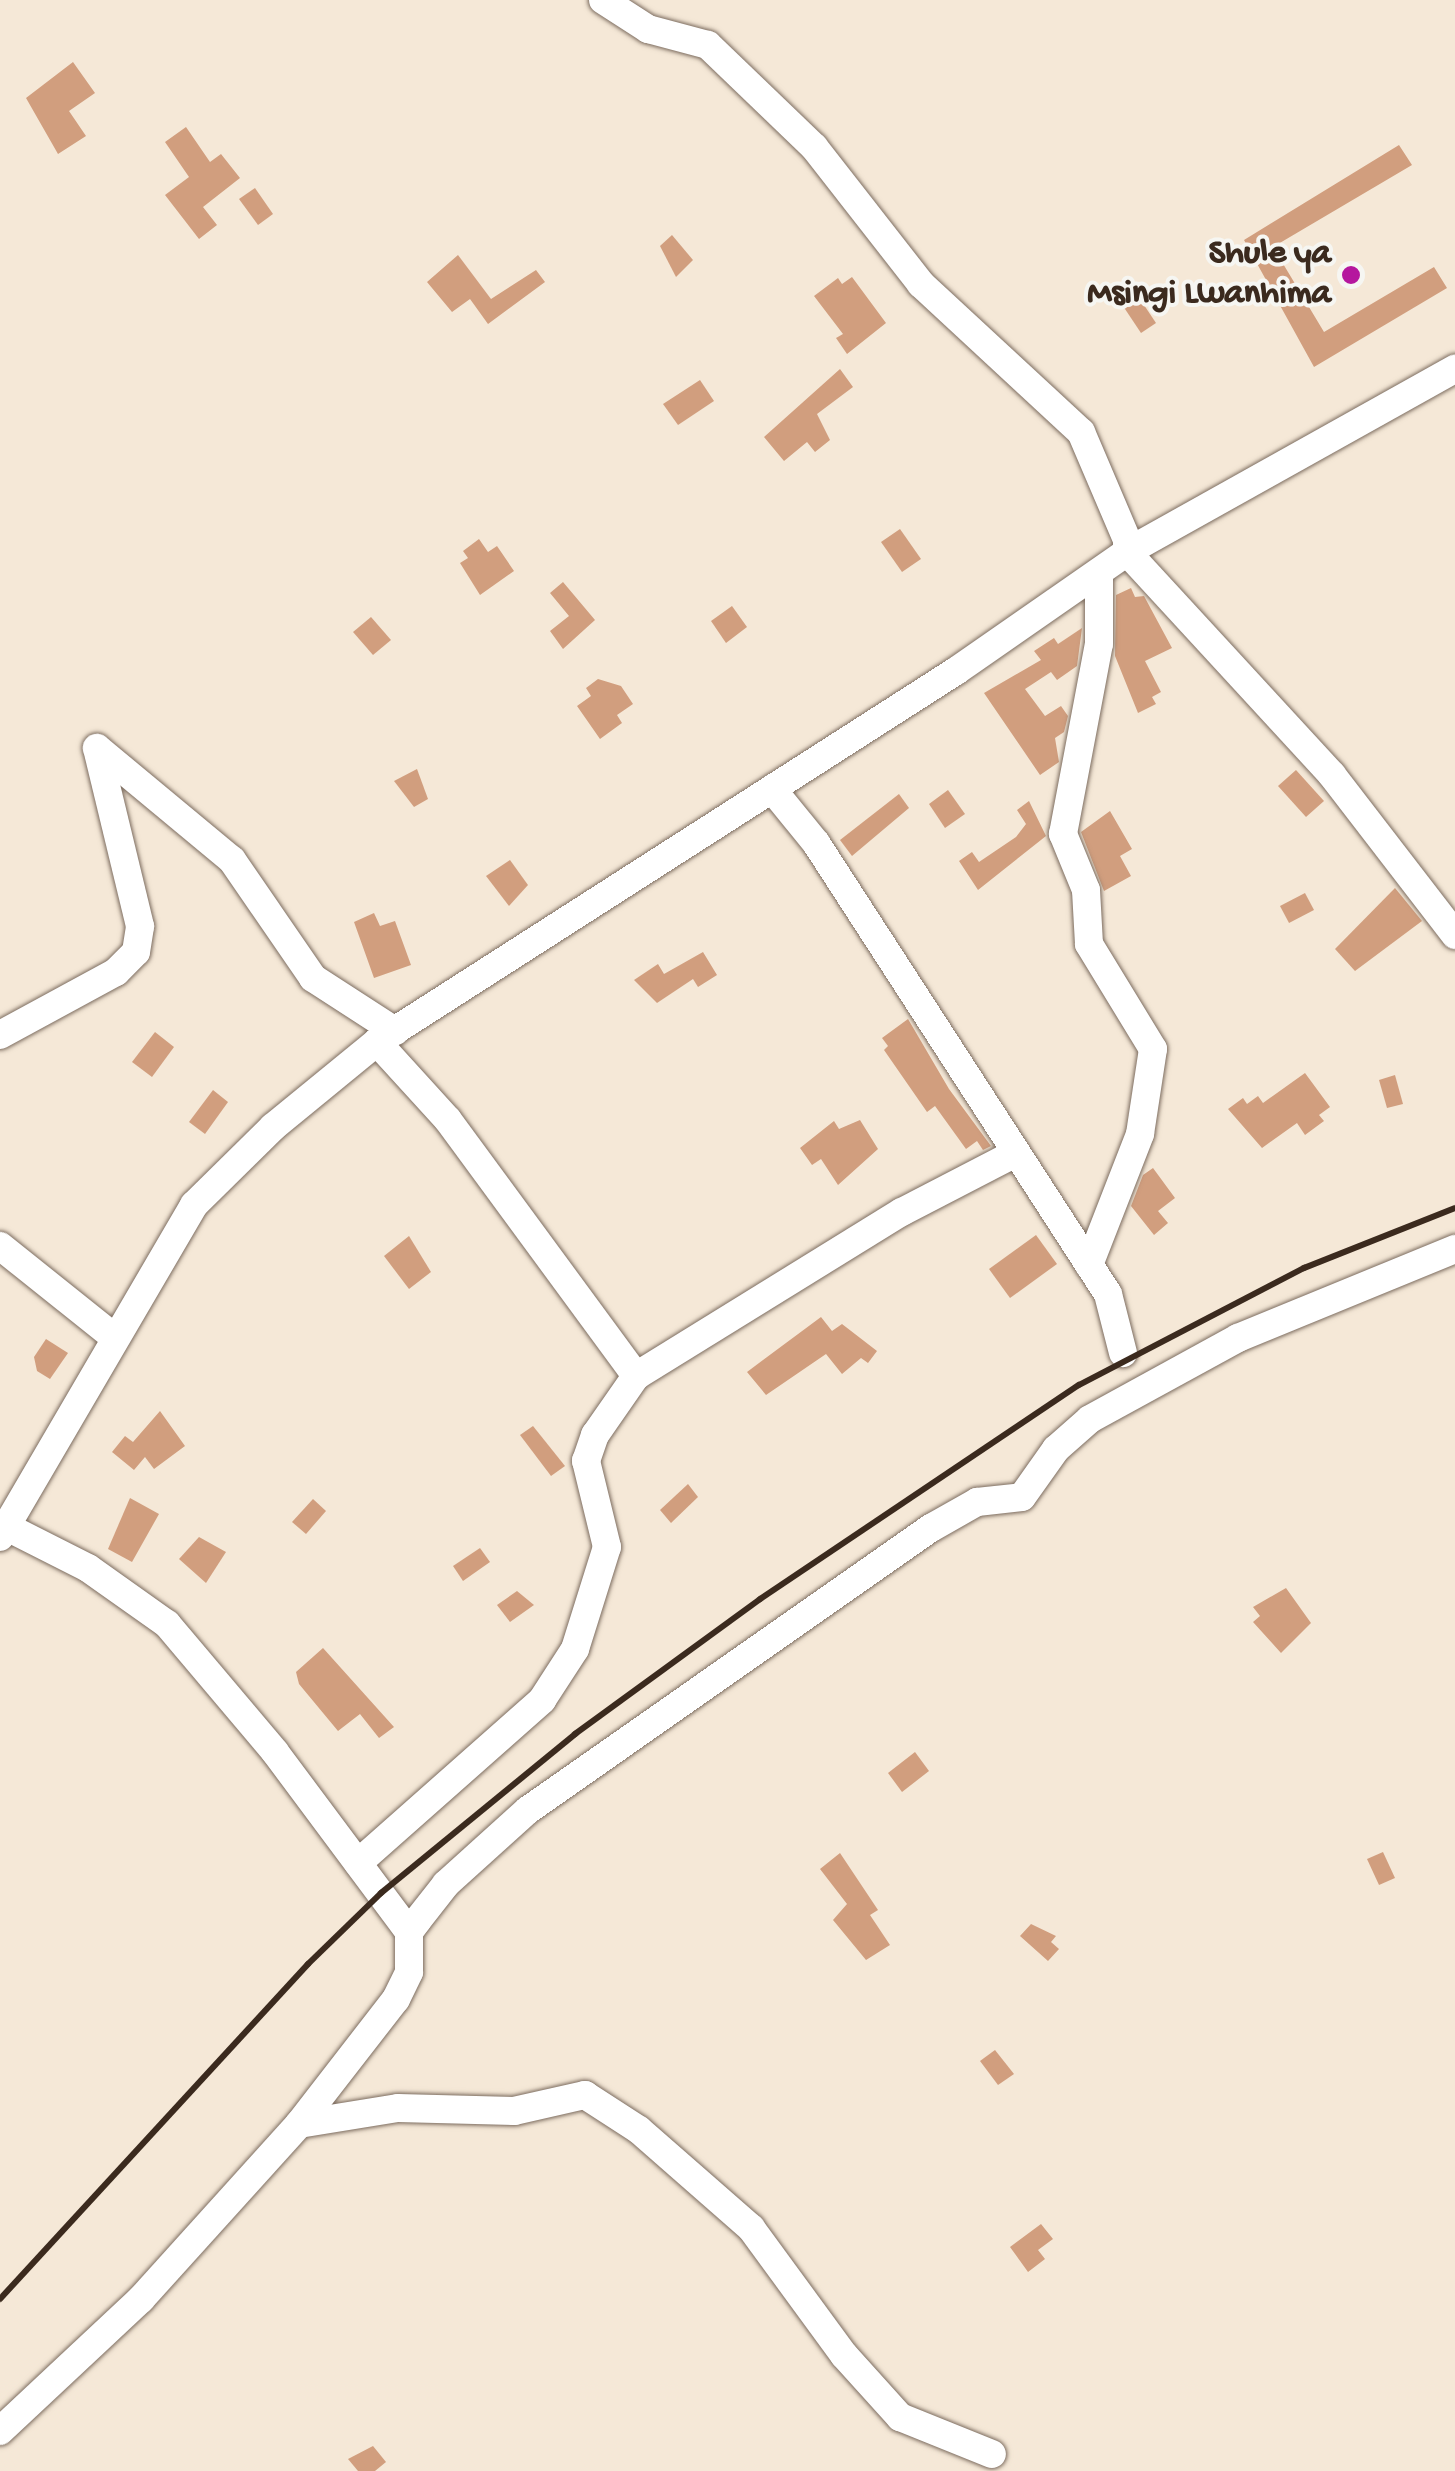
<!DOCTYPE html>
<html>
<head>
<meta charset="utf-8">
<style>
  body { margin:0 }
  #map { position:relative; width:1455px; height:2471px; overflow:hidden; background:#f5e8d7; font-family:"Gochi Hand",sans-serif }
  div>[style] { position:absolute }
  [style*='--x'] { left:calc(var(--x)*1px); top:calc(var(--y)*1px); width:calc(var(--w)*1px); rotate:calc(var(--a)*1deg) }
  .building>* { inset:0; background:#d19e7e }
  .roads { filter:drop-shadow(0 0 2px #7c6c5f) drop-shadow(0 0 2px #7c6c5f) }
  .minor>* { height:28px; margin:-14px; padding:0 14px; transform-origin:14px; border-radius:14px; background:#fff }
  .rail>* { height:6px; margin:-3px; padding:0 3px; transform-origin:3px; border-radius:3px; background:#3b2a1e }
  .dots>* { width:28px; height:28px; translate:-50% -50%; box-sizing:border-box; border:5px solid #f6f6f2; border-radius:50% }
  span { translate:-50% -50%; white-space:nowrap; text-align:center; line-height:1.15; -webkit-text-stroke:8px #f6f6f2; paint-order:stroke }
  .poi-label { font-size:35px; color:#3b2a1e; font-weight:700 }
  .right { translate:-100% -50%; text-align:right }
</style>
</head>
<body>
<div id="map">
  <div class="building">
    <i style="clip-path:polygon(73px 62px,95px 93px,69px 111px,86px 136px,58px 154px,26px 98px)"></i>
    <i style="clip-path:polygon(186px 127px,210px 162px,221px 154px,240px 178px,203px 207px,217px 225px,199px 239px,165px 195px,189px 177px,165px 142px)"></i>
    <i style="clip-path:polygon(1399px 145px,1412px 165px,1273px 247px,1324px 332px,1434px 267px,1447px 288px,1314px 367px,1244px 240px)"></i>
    <i style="clip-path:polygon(255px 188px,273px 214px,258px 225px,239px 199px)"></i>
    <i style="clip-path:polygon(672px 235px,693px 260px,676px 277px,660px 246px)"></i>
    <i style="clip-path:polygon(458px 255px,491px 299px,536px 270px,545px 282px,488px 324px,470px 299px,452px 312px,427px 282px)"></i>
    <i style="clip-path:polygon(852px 277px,886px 323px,847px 354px,836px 338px,843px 334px,814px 296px,838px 278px,842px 284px)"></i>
    <i style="clip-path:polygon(1136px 293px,1156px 323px,1141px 333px,1121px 303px)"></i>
    <i style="clip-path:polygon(840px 369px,853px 387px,817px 414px,830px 440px,815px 452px,807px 442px,784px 461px,764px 437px)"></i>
    <i style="clip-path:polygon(700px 380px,714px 401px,678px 425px,663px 404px)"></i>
    <i style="clip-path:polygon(900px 529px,921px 559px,902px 572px,881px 542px)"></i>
    <i style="clip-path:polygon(479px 539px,488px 552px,497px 546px,514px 571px,480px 595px,460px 563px,468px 558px,463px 551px)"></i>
    <i style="clip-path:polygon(563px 582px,595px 620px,563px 649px,550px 631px,569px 616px,550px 593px)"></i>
    <i style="clip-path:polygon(1131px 588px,1135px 597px,1144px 596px,1172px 648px,1145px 661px,1161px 692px,1152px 697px,1156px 704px,1138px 713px,1115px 656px,1116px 595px)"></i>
    <i style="clip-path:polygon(732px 606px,747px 627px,726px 643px,711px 621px)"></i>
    <i style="clip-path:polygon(371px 617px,391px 640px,373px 655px,353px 632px)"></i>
    <i style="clip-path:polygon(1082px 628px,1077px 666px,1057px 680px,1051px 672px,1025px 689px,1045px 716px,1061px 706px,1068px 716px,1064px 732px,1055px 738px,1059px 762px,1040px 775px,984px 693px,1041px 660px,1034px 651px,1054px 638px,1058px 644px)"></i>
    <i style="clip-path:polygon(598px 679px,621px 686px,633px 704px,617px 715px,622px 723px,600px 739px,577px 706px,591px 696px,586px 688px)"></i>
    <i style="clip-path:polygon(417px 769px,428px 799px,414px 807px,394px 781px)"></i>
    <i style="clip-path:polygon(1296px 770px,1324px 801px,1306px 817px,1278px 786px)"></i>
    <i style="clip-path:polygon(948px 790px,965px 814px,945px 828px,929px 804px)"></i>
    <i style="clip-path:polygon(899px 794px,909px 808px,852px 856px,840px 840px)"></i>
    <i style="clip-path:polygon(1029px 801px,1046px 836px,978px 890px,959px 861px,972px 852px,979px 862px,1016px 837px,1026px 824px,1017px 810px)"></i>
    <i style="clip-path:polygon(1110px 811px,1132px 849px,1120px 856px,1131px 876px,1104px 891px,1081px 832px)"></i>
    <i style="clip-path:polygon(510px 860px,528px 885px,509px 906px,486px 876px)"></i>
    <i style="clip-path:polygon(1395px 888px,1422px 921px,1355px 971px,1335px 949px)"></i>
    <i style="clip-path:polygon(1305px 893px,1314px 910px,1289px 923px,1280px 906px)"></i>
    <i style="clip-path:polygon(374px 913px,380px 926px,395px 921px,411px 965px,374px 978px,354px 922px)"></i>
    <i style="clip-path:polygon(703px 952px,717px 975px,698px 987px,693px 979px,657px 1003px,634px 980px,658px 964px,664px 974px)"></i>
    <i style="clip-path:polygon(908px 1019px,949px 1089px,991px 1146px,983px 1150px,977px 1141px,966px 1149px,935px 1106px,927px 1112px,884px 1050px,888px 1046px,882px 1038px)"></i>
    <i style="clip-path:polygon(155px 1032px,174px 1047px,152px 1077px,132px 1062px)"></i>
    <i style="clip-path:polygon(1305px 1073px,1330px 1107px,1319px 1115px,1324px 1121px,1305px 1135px,1297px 1123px,1262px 1148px,1228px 1109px,1243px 1098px,1247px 1104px,1258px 1096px,1263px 1103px)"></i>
    <i style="clip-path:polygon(1395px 1075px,1403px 1104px,1387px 1108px,1379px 1080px)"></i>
    <i style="clip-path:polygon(213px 1090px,228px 1102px,205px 1134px,189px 1122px)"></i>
    <i style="clip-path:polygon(860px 1120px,878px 1149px,838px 1185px,821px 1159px,812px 1165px,800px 1148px,834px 1121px,839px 1129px)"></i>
    <i style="clip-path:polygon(1153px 1168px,1175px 1198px,1158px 1211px,1168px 1223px,1154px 1235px,1131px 1206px,1143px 1175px)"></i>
    <i style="clip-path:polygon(1036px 1235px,1057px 1264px,1010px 1298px,989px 1269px)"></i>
    <i style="clip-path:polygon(409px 1236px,431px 1272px,409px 1289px,384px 1256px)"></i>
    <i style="clip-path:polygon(821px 1317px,832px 1331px,842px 1324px,877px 1351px,868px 1363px,861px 1358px,842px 1374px,826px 1354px,766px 1395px,747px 1372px)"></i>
    <i style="clip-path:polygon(46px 1339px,68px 1353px,50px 1379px,37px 1371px,34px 1357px)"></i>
    <i style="clip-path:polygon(160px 1411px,185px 1446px,154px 1469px,145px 1457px,134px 1470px,112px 1452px,125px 1436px,133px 1442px)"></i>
    <i style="clip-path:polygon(533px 1426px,565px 1466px,551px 1476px,520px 1435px)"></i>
    <i style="clip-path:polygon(688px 1484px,698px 1497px,671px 1523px,660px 1510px)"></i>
    <i style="clip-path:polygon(130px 1498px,159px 1514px,132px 1562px,108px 1549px)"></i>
    <i style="clip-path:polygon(313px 1499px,326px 1511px,306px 1534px,292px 1522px)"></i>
    <i style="clip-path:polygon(199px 1537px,226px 1552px,206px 1583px,179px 1559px)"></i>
    <i style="clip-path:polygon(480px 1548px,490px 1562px,463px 1581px,453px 1566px)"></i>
    <i style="clip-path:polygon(1286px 1588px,1311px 1623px,1281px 1653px,1253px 1622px,1260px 1616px,1253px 1607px)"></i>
    <i style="clip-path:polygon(517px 1591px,534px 1605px,510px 1622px,497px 1605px)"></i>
    <i style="clip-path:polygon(323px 1648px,394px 1727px,379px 1738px,360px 1714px,338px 1731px,299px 1684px,296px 1672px)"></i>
    <i style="clip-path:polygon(915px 1752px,929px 1771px,902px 1792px,888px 1773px)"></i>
    <i style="clip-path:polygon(1383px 1852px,1395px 1878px,1379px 1885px,1367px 1859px)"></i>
    <i style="clip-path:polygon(840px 1853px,878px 1910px,870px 1915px,890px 1945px,866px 1960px,833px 1920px,847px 1904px,820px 1869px)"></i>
    <i style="clip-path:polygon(1031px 1924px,1056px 1936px,1051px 1942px,1059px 1949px,1048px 1961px,1020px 1936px)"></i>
    <i style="clip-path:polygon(995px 2050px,1014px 2074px,998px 2085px,980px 2061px)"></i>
    <i style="clip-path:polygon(1041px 2224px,1053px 2239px,1038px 2250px,1045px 2259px,1028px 2272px,1010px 2247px)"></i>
    <i style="clip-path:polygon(373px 2446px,386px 2462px,375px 2471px,358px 2471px,348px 2459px)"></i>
  </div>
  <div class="roads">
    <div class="minor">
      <i style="--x:603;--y:0;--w:54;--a:32.8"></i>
      <i style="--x:648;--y:29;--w:62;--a:14.9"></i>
      <i style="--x:708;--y:45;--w:147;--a:43.9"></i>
      <i style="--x:814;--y:147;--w:174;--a:52"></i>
      <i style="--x:921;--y:284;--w:218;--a:42.8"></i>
      <i style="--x:1081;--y:432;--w:117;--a:66.9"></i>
      <i style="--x:1127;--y:540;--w:12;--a:90"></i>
      <i style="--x:1127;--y:552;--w:303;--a:47.4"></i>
      <i style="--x:1332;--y:775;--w:202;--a:52.4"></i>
      <i style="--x:97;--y:748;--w:175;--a:39.7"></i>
      <i style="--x:232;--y:860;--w:143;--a:55.5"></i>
      <i style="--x:313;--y:978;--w:98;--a:32.9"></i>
      <i style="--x:772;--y:789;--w:70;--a:50.8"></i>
      <i style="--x:816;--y:843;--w:537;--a:57.08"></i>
      <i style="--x:1108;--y:1294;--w:61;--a:75.7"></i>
      <i style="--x:0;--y:1035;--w:132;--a:-28.5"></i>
      <i style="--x:116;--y:972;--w:28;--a:-45"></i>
      <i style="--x:136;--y:952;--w:26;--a:-81"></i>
      <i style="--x:140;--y:926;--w:183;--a:-103.6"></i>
      <i style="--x:377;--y:1042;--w:105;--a:47.7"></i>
      <i style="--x:448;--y:1120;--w:318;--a:53.7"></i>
      <i style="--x:0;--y:1246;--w:146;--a:38.6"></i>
      <i style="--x:1089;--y:1265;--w:141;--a:-68.7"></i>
      <i style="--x:1140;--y:1134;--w:86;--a:-81.3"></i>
      <i style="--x:1153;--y:1049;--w:123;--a:-121.4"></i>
      <i style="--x:1089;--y:944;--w:54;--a:-93.2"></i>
      <i style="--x:1086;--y:890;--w:61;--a:-112.3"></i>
      <i style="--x:1063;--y:834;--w:193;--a:-79.3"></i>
      <i style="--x:1099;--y:644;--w:68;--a:-90"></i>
      <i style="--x:5;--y:1526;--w:93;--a:26.8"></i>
      <i style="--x:88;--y:1568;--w:97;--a:35.3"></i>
      <i style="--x:167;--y:1624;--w:167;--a:49.8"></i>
      <i style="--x:275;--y:1752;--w:224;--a:53.3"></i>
      <i style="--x:0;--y:1537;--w:385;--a:-59.7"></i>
      <i style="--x:194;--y:1205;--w:111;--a:-44.6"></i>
      <i style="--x:273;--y:1127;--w:134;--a:-39.3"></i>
      <i style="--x:377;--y:1042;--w:688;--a:-32.65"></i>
      <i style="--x:956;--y:671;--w:208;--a:-34.8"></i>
      <i style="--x:1127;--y:552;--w:376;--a:-29.2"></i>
      <i style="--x:358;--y:1863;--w:246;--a:-41.5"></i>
      <i style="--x:542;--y:1700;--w:61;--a:-57.1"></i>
      <i style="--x:575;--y:1649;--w:107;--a:-72.6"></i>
      <i style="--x:607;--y:1547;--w:89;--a:-103.7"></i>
      <i style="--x:586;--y:1461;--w:28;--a:-71"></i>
      <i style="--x:595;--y:1435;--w:72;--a:-55.2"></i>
      <i style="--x:636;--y:1376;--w:312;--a:-31.7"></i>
      <i style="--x:902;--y:1212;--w:128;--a:-27.4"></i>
      <i style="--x:299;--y:2124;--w:100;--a:-9.2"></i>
      <i style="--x:398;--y:2108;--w:116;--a:1.5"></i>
      <i style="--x:514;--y:2111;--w:73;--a:-12.7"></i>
      <i style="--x:585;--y:2095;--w:64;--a:32.9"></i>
      <i style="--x:639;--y:2130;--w:149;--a:41.2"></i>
      <i style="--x:751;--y:2228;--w:157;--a:53.8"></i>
      <i style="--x:844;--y:2355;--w:84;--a:47.9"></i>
      <i style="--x:900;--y:2417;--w:99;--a:21.9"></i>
      <i style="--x:0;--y:2431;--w:193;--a:-43.1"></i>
      <i style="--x:141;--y:2299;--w:236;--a:-47.9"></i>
      <i style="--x:299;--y:2124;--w:158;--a:-52.2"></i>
      <i style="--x:396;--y:1999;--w:30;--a:-64"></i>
      <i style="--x:409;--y:1972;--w:40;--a:-90"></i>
      <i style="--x:409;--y:1932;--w:14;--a:-54"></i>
      <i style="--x:417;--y:1921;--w:47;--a:-51.9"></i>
      <i style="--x:446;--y:1884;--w:110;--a:-42.1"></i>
      <i style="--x:528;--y:1810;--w:492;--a:-35"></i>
      <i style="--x:931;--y:1528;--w:53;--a:-29.5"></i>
      <i style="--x:977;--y:1502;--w:45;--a:-6.3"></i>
      <i style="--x:1022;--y:1497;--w:59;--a:-54.7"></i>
      <i style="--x:1056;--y:1449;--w:45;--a:-41.4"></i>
      <i style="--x:1090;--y:1419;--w:169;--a:-28.7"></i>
      <i style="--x:1238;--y:1338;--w:235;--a:-22.3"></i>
    </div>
  </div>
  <div class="rail">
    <i style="--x:0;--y:2299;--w:455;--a:-47.4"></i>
    <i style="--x:308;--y:1964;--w:102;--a:-44.2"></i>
    <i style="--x:381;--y:1893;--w:251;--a:-39.3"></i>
    <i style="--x:575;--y:1734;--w:229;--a:-36.1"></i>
    <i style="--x:760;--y:1599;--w:384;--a:-33.9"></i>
    <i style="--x:1079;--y:1385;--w:254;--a:-27.5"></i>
    <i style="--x:1304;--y:1268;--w:162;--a:-21.7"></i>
  </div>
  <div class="dots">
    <i style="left:1351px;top:275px;background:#b5179e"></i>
  </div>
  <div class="poi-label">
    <span class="right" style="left:1331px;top:275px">Shule ya<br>Msingi Lwanhima</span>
  </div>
</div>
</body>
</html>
